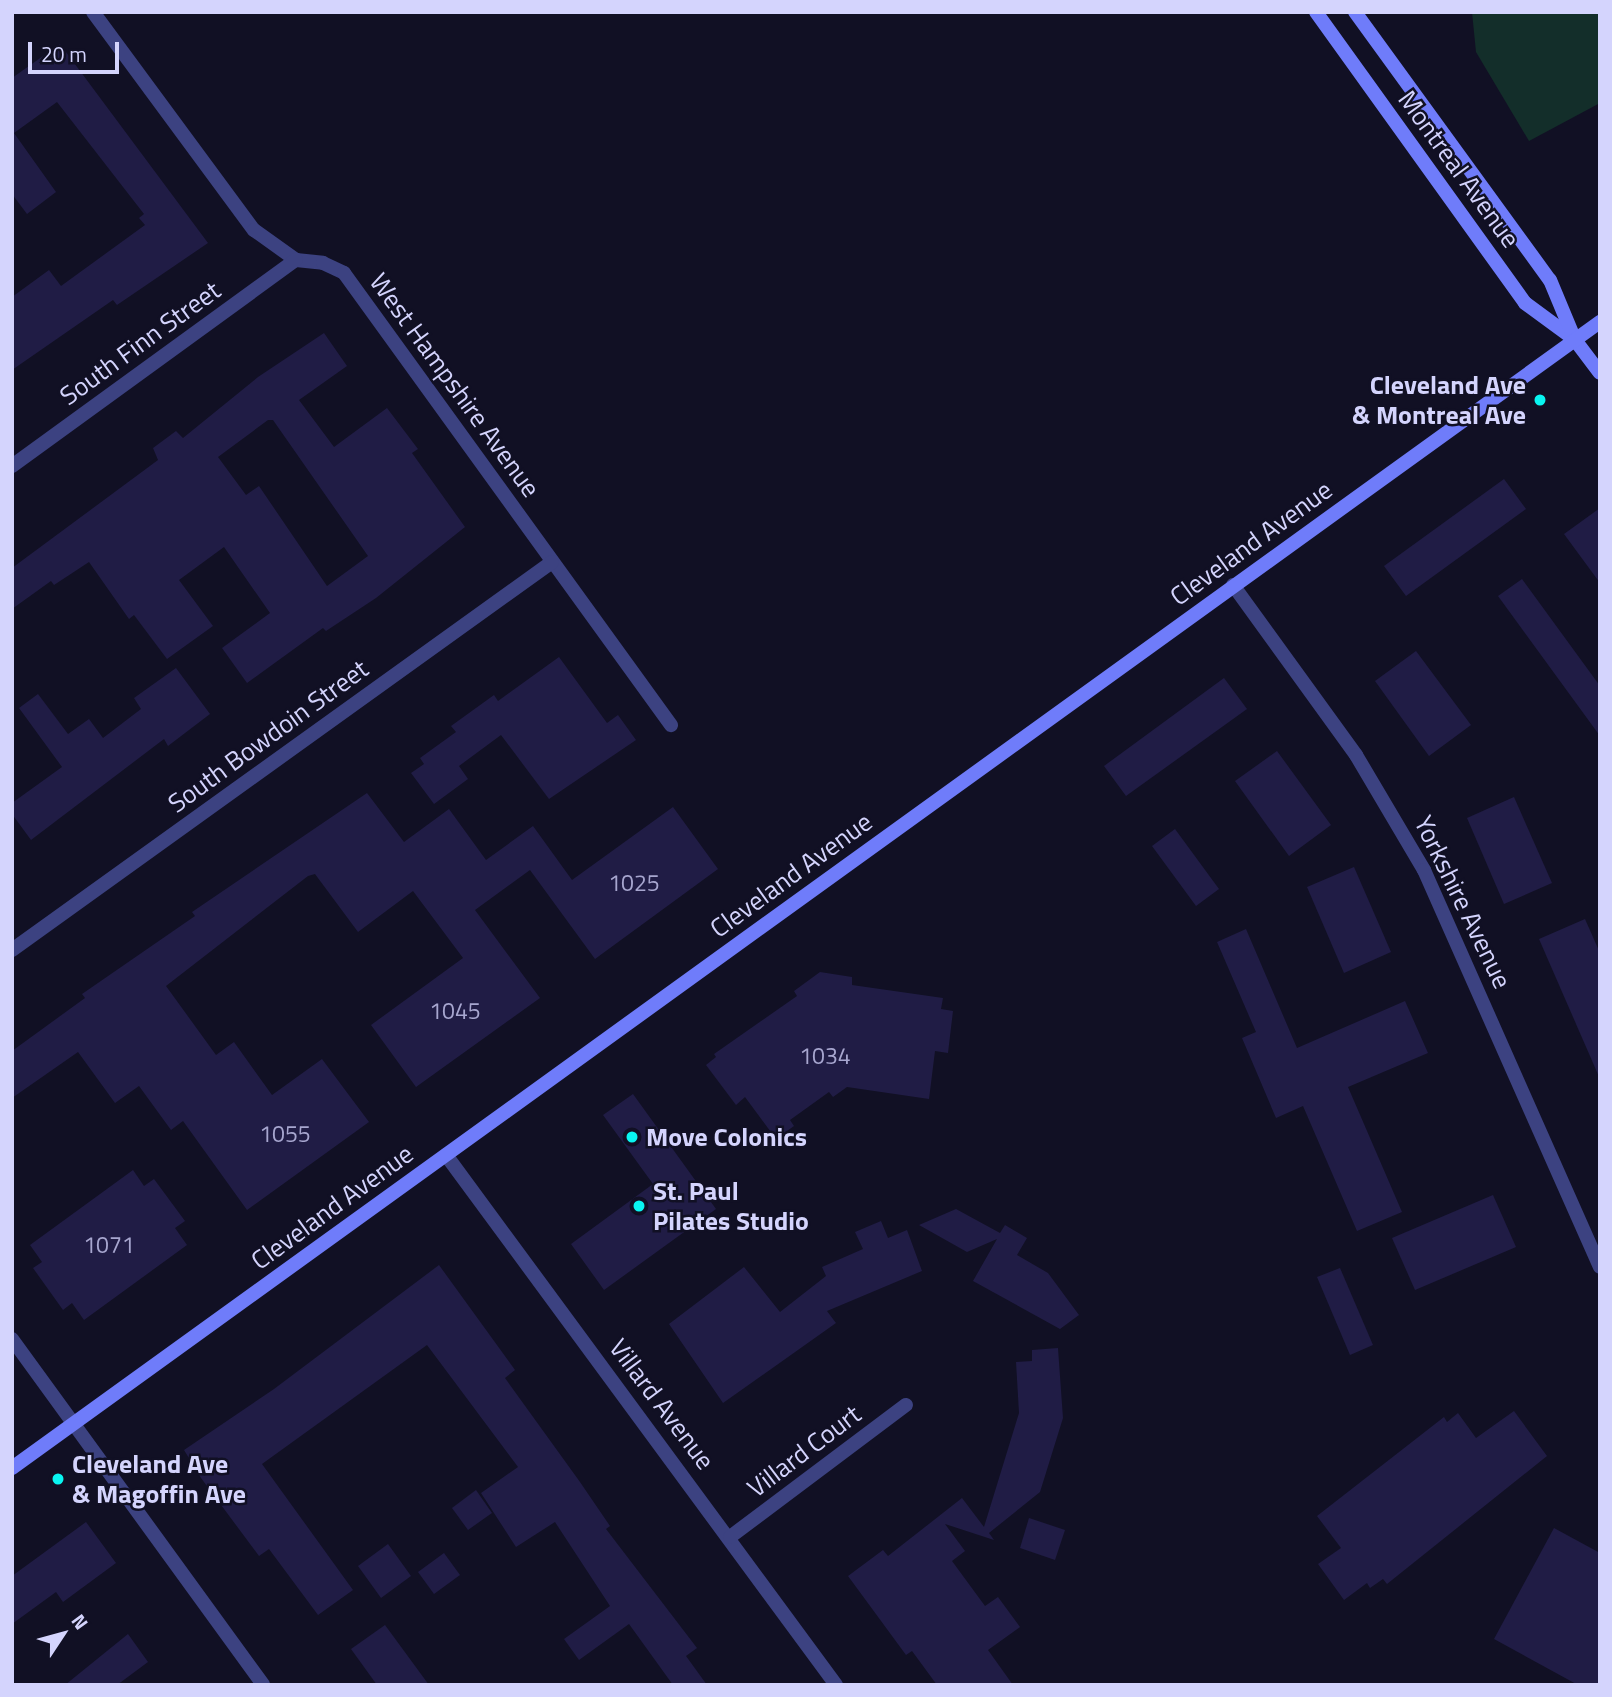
<!DOCTYPE html>
<style>
body{margin:0}
#map{position:relative;width:1612px;height:1697px;overflow:hidden;background:#111024;font-family:"Titillium Web",sans-serif}
div>[style]{position:absolute}
.green>*{inset:0;background:#132e2a}
.building>*{inset:0;background:#201c45}
.street>*{height:14px;margin:-7px;padding:0 7px;transform-origin:7px;border-radius:7px;background:#3c4281}
.secondary>*{height:14px;margin:-7px;padding:0 7px;transform-origin:7px;border-radius:7px;background:#6f7cfa}
.dots>*{width:19px;height:19px;translate:-50% -50%;box-sizing:border-box;border:4px solid #111024;border-radius:50%}
span{translate:-50% -50%;white-space:nowrap;text-align:center;line-height:1.15;-webkit-text-stroke:5px #111024;paint-order:stroke}
.number-label{font-size:23px;color:#a7a6cf}
.number-label span{-webkit-text-stroke-width:0}
.street-label{font-size:26px;color:#d4d4fd}
.poi-label{font-size:26px;color:#d4d4fd;font-weight:700}
.right{translate:-100% -50%;text-align:right}
.left{translate:0 -50%;text-align:left}
.frame{position:absolute;inset:0;border:14px solid #d4d4fd;pointer-events:none}
.north{position:absolute;left:28px;top:1599px;width:70px;height:70px;-webkit-text-stroke:5px #111024;paint-order:stroke;rotate:54deg;font-size:19px;font-weight:700;line-height:28px;text-align:center;color:#d4d4fd}
.north::after{content:'';display:block;margin:auto;width:24px;height:32px;background:#d4d4fd;clip-path:polygon(50% 0,100% 100%,50% 72%,0 100%)}
.scale{position:absolute;left:28px;top:42px;width:91px;height:32px;box-sizing:border-box;border:4px solid #d4d4fd;border-top:0;padding-left:9px;font-size:21px;line-height:24px;white-space:nowrap;color:#d4d4fd;-webkit-text-stroke:5px #111024;paint-order:stroke}
</style>
<div id="map">
<div class="green">
<i style="clip-path:polygon(1472px 12px,1600px 12px,1600px 103px,1529px 141px,1476px 52px)"></i>
</div>
<div class="building">
<i style="clip-path:polygon(60px 44px,208px 243px,117px 305px,113px 300px,12px 370px,12px 297px,49px 270px,61px 286px,145px 225px,139px 218px,144px 214px,57px 102px,14px 133px,56px 192px,27px 214px,12px 194px,12px 78px)"></i>
<i style="clip-path:polygon(evenodd,324px 333px,347px 366px,299px 400px,334px 447px,387px 408px,418px 449px,412px 453px,465px 527px,376px 598px,326px 631px,323px 628px,247px 683px,222px 648px,270px 613px,224px 547px,179px 580px,213px 626px,167px 659px,134px 615px,129px 619px,89px 562px,54px 585px,51px 581px,12px 609px,12px 568px,158px 460px,153px 448px,176px 431px,183px 438px,258px 377px,324px 333px,268px 420px,273px 420px,368px 556px,327px 586px,259px 486px,246px 495px,218px 457px,268px 420px)"></i>
<i style="clip-path:polygon(1504px 479px,1526px 509px,1406px 596px,1384px 566px)"></i>
<i style="clip-path:polygon(1600px 508px,1600px 583px,1564px 534px)"></i>
<i style="clip-path:polygon(1522px 579px,1600px 686px,1600px 736px,1498px 596px)"></i>
<i style="clip-path:polygon(1416px 651px,1471px 725px,1429px 756px,1375px 681px)"></i>
<i style="clip-path:polygon(559px 657px,607px 723px,618px 715px,636px 740px,549px 799px,501px 735px,459px 766px,468px 779px,434px 804px,411px 773px,424px 764px,420px 758px,456px 732px,451px 726px,494px 695px,498px 701px)"></i>
<i style="clip-path:polygon(176px 668px,210px 714px,168px 746px,164px 739px,31px 840px,12px 814px,12px 803px,62px 767px,19px 708px,38px 694px,68px 734px,89px 719px,103px 738px,141px 709px,134px 698px)"></i>
<i style="clip-path:polygon(1224px 678px,1247px 709px,1126px 796px,1104px 766px)"></i>
<i style="clip-path:polygon(1277px 751px,1331px 825px,1289px 856px,1235px 781px)"></i>
<i style="clip-path:polygon(367px 793px,404px 842px,449px 809px,486px 860px,533px 826px,572px 880px,673px 807px,718px 869px,595px 959px,530px 870px,475px 910px,540px 998px,416px 1087px,371px 1025px,463px 958px,413px 891px,358px 932px,315px 874px,308px 876px,166px 986px,216px 1055px,234px 1042px,272px 1095px,322px 1059px,369px 1122px,247px 1210px,183px 1121px,171px 1130px,139px 1086px,115px 1103px,78px 1052px,12px 1098px,12px 1051px,85px 998px,82px 994px,195px 916px,192px 912px)"></i>
<i style="clip-path:polygon(1514px 797px,1552px 883px,1504px 904px,1467px 818px)"></i>
<i style="clip-path:polygon(1175px 829px,1219px 889px,1196px 906px,1152px 846px)"></i>
<i style="clip-path:polygon(1354px 867px,1391px 952px,1344px 973px,1307px 887px)"></i>
<i style="clip-path:polygon(1585px 919px,1600px 953px,1600px 1079px,1539px 939px)"></i>
<i style="clip-path:polygon(1246px 929px,1297px 1048px,1405px 1001px,1428px 1053px,1348px 1087px,1402px 1212px,1357px 1231px,1303px 1106px,1276px 1118px,1242px 1038px,1256px 1032px,1217px 942px)"></i>
<i style="clip-path:polygon(820px 972px,852px 977px,852px 985px,943px 998px,941px 1009px,953px 1011px,948px 1053px,935px 1051px,929px 1099px,847px 1087px,833px 1097px,829px 1092px,790px 1120px,794px 1126px,776px 1139px,745px 1097px,736px 1105px,706px 1065px,716px 1057px,714px 1054px,797px 996px,794px 991px)"></i>
<i style="clip-path:polygon(633px 1094px,716px 1209px,604px 1290px,571px 1244px,653px 1184px,603px 1115px)"></i>
<i style="clip-path:polygon(133px 1170px,144px 1186px,154px 1179px,185px 1221px,175px 1228px,187px 1245px,84px 1320px,72px 1303px,63px 1310px,33px 1268px,42px 1262px,30px 1245px)"></i>
<i style="clip-path:polygon(1493px 1195px,1516px 1247px,1415px 1290px,1392px 1238px)"></i>
<i style="clip-path:polygon(956px 1209px,1000px 1233px,1005px 1225px,1027px 1238px,1017px 1255px,1048px 1273px,1079px 1315px,1060px 1329px,973px 1281px,997px 1239px,967px 1252px,919px 1225px)"></i>
<i style="clip-path:polygon(881px 1221px,888px 1238px,907px 1230px,922px 1271px,827px 1311px,836px 1323px,723px 1403px,669px 1324px,744px 1267px,780px 1312px,826px 1276px,822px 1267px,863px 1249px,855px 1232px)"></i>
<i style="clip-path:polygon(439px 1265px,515px 1370px,505px 1378px,580px 1482px,610px 1526px,606px 1529px,697px 1648px,686px 1656px,707px 1685px,673px 1685px,629px 1624px,579px 1660px,564px 1639px,610px 1606px,555px 1522px,516px 1547px,481px 1493px,518px 1467px,427px 1345px,262px 1464px,353px 1590px,318px 1615px,269px 1549px,259px 1556px,201px 1478px,184px 1450px,274px 1389px)"></i>
<i style="clip-path:polygon(1340px 1268px,1373px 1345px,1350px 1355px,1317px 1277px)"></i>
<i style="clip-path:polygon(1058px 1348px,1063px 1418px,1040px 1492px,989px 1533px,994px 1540px,945px 1524px,965px 1551px,952px 1561px,985px 1606px,998px 1597px,1020px 1627px,988px 1650px,1013px 1685px,937px 1685px,912px 1651px,906px 1655px,848px 1576px,883px 1550px,888px 1556px,962px 1498px,984px 1527px,1019px 1413px,1016px 1362px,1032px 1361px,1032px 1350px)"></i>
<i style="clip-path:polygon(1514px 1411px,1547px 1456px,1387px 1584px,1383px 1579px,1370px 1588px,1367px 1583px,1344px 1600px,1318px 1564px,1341px 1548px,1317px 1516px,1444px 1417px,1447px 1422px,1458px 1413px,1476px 1438px)"></i>
<i style="clip-path:polygon(476px 1490px,492px 1513px,468px 1530px,452px 1508px)"></i>
<i style="clip-path:polygon(1029px 1518px,1065px 1530px,1055px 1560px,1020px 1548px)"></i>
<i style="clip-path:polygon(86px 1522px,116px 1563px,63px 1602px,56px 1592px,12px 1624px,12px 1576px)"></i>
<i style="clip-path:polygon(1554px 1528px,1600px 1553px,1600px 1685px,1578px 1685px,1494px 1639px)"></i>
<i style="clip-path:polygon(388px 1544px,411px 1576px,381px 1598px,358px 1566px)"></i>
<i style="clip-path:polygon(444px 1553px,460px 1575px,434px 1594px,418px 1572px)"></i>
<i style="clip-path:polygon(385px 1625px,429px 1685px,377px 1685px,351px 1649px)"></i>
<i style="clip-path:polygon(128px 1634px,148px 1662px,117px 1685px,65px 1685px)"></i>
</div>
<div class="street">
<i style="left:93px;top:12px;width:271px;rotate:53.6deg"></i>
<i style="left:254px;top:230px;width:52px;rotate:35.5deg"></i>
<i style="left:296px;top:260px;width:27px;rotate:6deg"></i>
<i style="left:323px;top:263px;width:23px;rotate:25deg"></i>
<i style="left:344px;top:273px;width:558px;rotate:54.12deg"></i>
<i style="left:12px;top:466px;width:351px;rotate:-36deg"></i>
<i style="left:1233px;top:585px;width:210px;rotate:54.1deg"></i>
<i style="left:1356px;top:755px;width:134px;rotate:59.4deg"></i>
<i style="left:1424px;top:870px;width:434px;rotate:66.1deg"></i>
<i style="left:12px;top:950px;width:665px;rotate:-35.7deg"></i>
<i style="left:446px;top:1155px;width:658px;rotate:53.65deg"></i>
<i style="left:12px;top:1339px;width:427px;rotate:54deg"></i>
<i style="left:730px;top:1537px;width:220px;rotate:-36.9deg"></i>
</div>
<div class="secondary">
<i style="left:1316px;top:12px;width:358px;rotate:54.3deg"></i>
<i style="left:1525px;top:303px;width:61px;rotate:36.3deg"></i>
<i style="left:1355px;top:12px;width:331px;rotate:54deg"></i>
<i style="left:1550px;top:280px;width:65px;rotate:67.4deg"></i>
<i style="left:1575px;top:340px;width:41px;rotate:52.9deg"></i>
<i style="left:12px;top:1468px;width:1958px;rotate:-35.82deg"></i>
</div>
<div class="dots">
<i style="left:1540px;top:400px;background:#09f5f1"></i>
<i style="left:632px;top:1137px;background:#09f5f1"></i>
<i style="left:639px;top:1206px;background:#09f5f1"></i>
<i style="left:58px;top:1479px;background:#09f5f1"></i>
</div>
<div class="number-label">
<span style="left:634px;top:883px">1025</span>
<span style="left:455px;top:1011px">1045</span>
<span style="left:825px;top:1056px">1034</span>
<span style="left:285px;top:1134px">1055</span>
<span style="left:109px;top:1245px">1071</span>
</div>
<div class="street-label">
<span style="left:1459px;top:169px;rotate:54deg">Montreal Avenue</span>
<span style="left:140px;top:343px;rotate:-36deg">South Finn Street</span>
<span style="left:455px;top:385px;rotate:54deg">West Hampshire Avenue</span>
<span style="left:1251px;top:543px;rotate:-36deg">Cleveland Avenue</span>
<span style="left:268px;top:736px;rotate:-36deg">South Bowdoin Street</span>
<span style="left:791px;top:875px;rotate:-36deg">Cleveland Avenue</span>
<span style="left:1463px;top:902px;rotate:64deg">Yorkshire Avenue</span>
<span style="left:332px;top:1207px;rotate:-36deg">Cleveland Avenue</span>
<span style="left:662px;top:1404px;rotate:53deg">Villard Avenue</span>
<span style="left:804px;top:1451px;rotate:-37deg">Villard Court</span>
</div>
<div class="poi-label">
<span class="right" style="left:1526px;top:400px">Cleveland Ave<br>&amp; Montreal Ave</span>
<span class="left" style="left:646px;top:1137px">Move Colonics</span>
<span class="left" style="left:653px;top:1206px">St. Paul<br>Pilates Studio</span>
<span class="left" style="left:72px;top:1479px">Cleveland Ave<br>&amp; Magoffin Ave</span>
</div>
<div class="frame"></div>
<div class="north">N</div>
<div class="scale">20 m</div>
</div>
